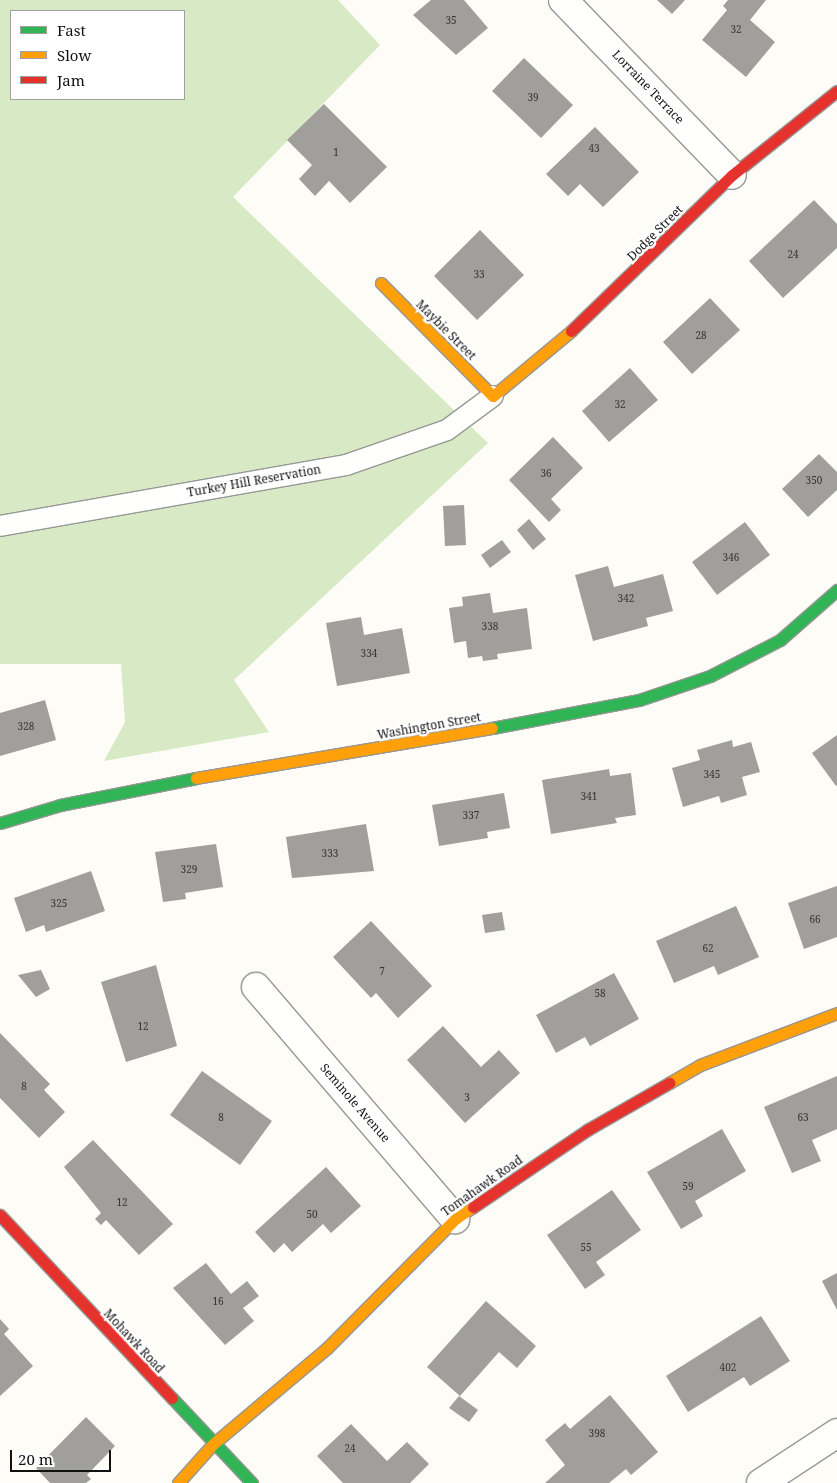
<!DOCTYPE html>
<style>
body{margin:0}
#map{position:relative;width:837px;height:1483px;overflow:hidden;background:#fdfcf7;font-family:"Noto Serif",serif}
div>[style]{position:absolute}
.forest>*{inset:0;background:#d8eac5}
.building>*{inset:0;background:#a19f9c}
.roads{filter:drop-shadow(1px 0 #979795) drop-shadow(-1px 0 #979795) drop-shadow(0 1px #979795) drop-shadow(0 -1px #979795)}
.lane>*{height:20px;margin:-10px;padding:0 10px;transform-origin:10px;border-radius:10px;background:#fffffe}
.street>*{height:28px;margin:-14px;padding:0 14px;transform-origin:14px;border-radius:14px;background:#fffffe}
.fast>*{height:11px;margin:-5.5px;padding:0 5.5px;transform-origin:5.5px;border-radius:5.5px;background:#30b455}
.slow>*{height:11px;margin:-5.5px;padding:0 5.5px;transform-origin:5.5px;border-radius:5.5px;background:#ff9f0a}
.jam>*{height:11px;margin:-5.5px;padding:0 5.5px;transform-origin:5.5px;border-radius:5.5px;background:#e5322d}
span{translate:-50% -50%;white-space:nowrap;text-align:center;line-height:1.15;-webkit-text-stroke:5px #fff;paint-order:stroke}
.number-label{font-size:10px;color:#353434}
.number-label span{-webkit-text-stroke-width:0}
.street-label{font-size:12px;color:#111}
.legend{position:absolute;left:10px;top:10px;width:175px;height:90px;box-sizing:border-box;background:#fff;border:1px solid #a0a0a0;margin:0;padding:6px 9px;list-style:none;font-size:15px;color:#111}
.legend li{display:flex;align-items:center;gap:10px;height:25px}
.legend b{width:25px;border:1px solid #a0a0a0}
.scale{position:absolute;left:10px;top:1450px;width:101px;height:22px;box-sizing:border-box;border:2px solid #111;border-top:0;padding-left:6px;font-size:15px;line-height:18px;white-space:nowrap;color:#111;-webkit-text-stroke:4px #fff;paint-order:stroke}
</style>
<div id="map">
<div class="forest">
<i style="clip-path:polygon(evenodd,0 0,338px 0,380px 45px,233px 197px,488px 443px,234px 680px,269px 732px,104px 761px,125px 722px,121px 664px,0 664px,0 0,11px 11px,184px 11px,184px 99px,11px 99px,11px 11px)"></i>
</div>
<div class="building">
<i style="clip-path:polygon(431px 0,464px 0,488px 28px,456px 55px,413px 15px)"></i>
<i style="clip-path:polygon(657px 0,685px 0,672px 14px)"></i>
<i style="clip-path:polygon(728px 0,766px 0,750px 20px,775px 42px,746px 77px,702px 40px,727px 10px,723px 6px)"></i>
<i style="clip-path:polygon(524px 58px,573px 105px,541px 138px,492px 91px)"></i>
<i style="clip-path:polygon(324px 104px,387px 167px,350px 203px,329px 181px,315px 196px,299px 179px,312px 165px,287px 140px)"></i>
<i style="clip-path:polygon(595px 127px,639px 172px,603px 207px,580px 184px,568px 196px,546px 174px)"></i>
<i style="clip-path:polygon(814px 200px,837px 224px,837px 248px,783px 298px,749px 261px)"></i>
<i style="clip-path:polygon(480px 230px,524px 275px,477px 320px,434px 276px)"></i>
<i style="clip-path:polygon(710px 298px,740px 330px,692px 374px,663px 342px)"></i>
<i style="clip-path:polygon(630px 368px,658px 400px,609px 442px,582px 411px)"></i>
<i style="clip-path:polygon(553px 437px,583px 468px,551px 499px,561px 510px,549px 522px,509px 480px)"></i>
<i style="clip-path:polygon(819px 454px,837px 472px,837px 490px,808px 517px,782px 489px)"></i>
<i style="clip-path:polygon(464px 505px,466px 545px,445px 546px,443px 506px)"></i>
<i style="clip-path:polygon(529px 519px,546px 539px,533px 550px,517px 530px)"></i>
<i style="clip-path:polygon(745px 522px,770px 555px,717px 595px,692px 562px)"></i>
<i style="clip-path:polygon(502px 540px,511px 552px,490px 568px,481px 555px)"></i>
<i style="clip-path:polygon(608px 566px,614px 587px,663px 574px,673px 611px,646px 618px,648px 626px,593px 641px,575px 575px)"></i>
<i style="clip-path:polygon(490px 593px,493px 613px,527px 608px,532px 649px,497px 654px,498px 659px,483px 661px,482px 656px,468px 658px,466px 641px,454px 643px,449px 608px,463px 606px,462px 597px)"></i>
<i style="clip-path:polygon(361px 617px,364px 635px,402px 628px,410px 673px,337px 686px,326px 623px)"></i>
<i style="clip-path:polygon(45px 700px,56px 740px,0 756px,0 713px)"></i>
<i style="clip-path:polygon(837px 735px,837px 785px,836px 786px,812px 753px)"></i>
<i style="clip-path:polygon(732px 740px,733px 747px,751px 742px,760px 772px,742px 777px,747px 795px,721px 803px,719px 796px,683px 807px,672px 768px,700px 760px,697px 750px)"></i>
<i style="clip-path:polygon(609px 769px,610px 776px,631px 773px,636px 815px,615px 818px,617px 823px,551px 834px,542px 780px)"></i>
<i style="clip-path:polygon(504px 793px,510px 828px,487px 832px,488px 838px,439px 846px,432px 805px)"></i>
<i style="clip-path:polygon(366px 824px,374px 871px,292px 878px,286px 837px)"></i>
<i style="clip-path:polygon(216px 844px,223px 887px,185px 893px,186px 899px,163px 902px,155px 852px)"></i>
<i style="clip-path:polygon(91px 871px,105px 911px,46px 932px,44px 925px,26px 932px,14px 898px)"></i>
<i style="clip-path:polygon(837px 886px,837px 937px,804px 949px,788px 903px)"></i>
<i style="clip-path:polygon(736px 906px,759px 957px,718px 975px,714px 966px,674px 983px,656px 941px)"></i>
<i style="clip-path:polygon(502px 912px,505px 930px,485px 933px,482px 915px)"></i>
<i style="clip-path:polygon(371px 921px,432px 986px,398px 1018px,376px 993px,371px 998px,333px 957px)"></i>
<i style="clip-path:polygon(156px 965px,177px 1046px,126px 1062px,101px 982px)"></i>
<i style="clip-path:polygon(41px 970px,50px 989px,36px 997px,18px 975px)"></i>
<i style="clip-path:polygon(614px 973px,639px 1019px,590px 1046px,585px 1037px,556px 1053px,536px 1015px)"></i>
<i style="clip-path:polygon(443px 1026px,481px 1067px,499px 1050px,520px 1073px,465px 1123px,407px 1060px)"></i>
<i style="clip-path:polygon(0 1033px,50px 1084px,44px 1090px,65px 1112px,39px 1138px,0 1098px)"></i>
<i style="clip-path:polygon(202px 1071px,272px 1121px,240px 1165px,170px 1115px)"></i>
<i style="clip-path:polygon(837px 1076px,837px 1129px,812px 1140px,821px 1161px,792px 1173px,764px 1107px)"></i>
<i style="clip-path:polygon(722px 1129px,746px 1171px,695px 1201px,703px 1216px,681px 1229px,647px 1172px)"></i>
<i style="clip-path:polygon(93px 1140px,173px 1224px,139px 1255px,106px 1220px,101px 1225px,95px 1219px,101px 1213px,64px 1167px)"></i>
<i style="clip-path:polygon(326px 1167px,361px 1206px,331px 1233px,323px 1224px,292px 1252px,284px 1243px,274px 1253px,255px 1232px)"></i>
<i style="clip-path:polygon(612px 1190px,641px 1230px,596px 1262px,605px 1275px,585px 1289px,547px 1235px)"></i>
<i style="clip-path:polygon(206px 1263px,231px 1294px,247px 1281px,259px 1296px,243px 1308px,254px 1321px,225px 1345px,173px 1288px)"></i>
<i style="clip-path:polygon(837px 1273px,837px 1310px,822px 1281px)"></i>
<i style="clip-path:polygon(486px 1301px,536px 1346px,517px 1368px,499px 1352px,460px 1396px,427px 1367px)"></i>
<i style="clip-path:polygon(761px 1316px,790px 1361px,750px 1386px,744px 1377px,688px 1412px,666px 1376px)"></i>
<i style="clip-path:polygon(0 1319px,9px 1329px,4px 1334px,33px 1366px,0 1396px)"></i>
<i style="clip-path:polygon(610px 1395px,658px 1452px,631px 1475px,626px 1469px,609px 1483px,545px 1483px,565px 1465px,545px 1440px,565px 1423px,570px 1429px)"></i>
<i style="clip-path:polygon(459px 1396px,478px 1410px,469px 1422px,449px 1408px)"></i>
<i style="clip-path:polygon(86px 1417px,115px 1446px,87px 1475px,91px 1479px,86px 1483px,50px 1483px,36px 1468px)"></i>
<i style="clip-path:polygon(351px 1424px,387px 1461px,407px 1442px,429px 1464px,410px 1483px,343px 1483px,317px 1456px)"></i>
</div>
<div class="roads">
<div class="lane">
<i style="left:0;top:526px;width:351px;rotate:-10deg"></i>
<i style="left:346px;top:465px;width:107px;rotate:-19.1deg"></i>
<i style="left:447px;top:430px;width:57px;rotate:-36.5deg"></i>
</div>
<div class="street">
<i style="left:563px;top:0;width:243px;rotate:46deg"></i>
<i style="left:256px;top:987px;width:306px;rotate:49.4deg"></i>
<i style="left:761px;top:1483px;width:91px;rotate:-33.3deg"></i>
</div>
<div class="fast">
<i style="left:492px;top:728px;width:150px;rotate:-10.8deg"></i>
<i style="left:639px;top:700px;width:75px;rotate:-18.7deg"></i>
<i style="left:710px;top:676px;width:79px;rotate:-27.2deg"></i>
<i style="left:780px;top:640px;width:76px;rotate:-41.3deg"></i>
<i style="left:0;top:823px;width:63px;rotate:-16.7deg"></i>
<i style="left:60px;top:805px;width:139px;rotate:-11.2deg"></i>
<i style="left:172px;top:1398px;width:117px;rotate:46.7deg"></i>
</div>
<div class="slow">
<i style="left:381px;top:283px;width:159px;rotate:45.3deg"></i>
<i style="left:493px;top:396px;width:102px;rotate:-39.8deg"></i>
<i style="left:196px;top:778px;width:300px;rotate:-9.6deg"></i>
<i style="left:669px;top:1083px;width:36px;rotate:-30deg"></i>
<i style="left:700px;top:1065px;width:147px;rotate:-20.8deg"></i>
<i style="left:178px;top:1483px;width:52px;rotate:-48.1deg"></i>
<i style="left:213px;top:1444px;width:149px;rotate:-40.1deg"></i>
<i style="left:327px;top:1348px;width:182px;rotate:-45.2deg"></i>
<i style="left:455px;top:1219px;width:22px;rotate:-34deg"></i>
</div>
<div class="jam">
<i style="left:571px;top:331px;width:224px;rotate:-44.1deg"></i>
<i style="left:732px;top:175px;width:134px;rotate:-38.7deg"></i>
<i style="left:473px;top:1207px;width:138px;rotate:-34deg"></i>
<i style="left:587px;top:1130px;width:95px;rotate:-29.8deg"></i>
<i style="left:0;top:1215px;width:251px;rotate:46.8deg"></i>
</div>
</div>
<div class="number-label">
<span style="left:451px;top:21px">35</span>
<span style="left:736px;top:30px">32</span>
<span style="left:533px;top:98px">39</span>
<span style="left:594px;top:149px">43</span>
<span style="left:336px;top:153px">1</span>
<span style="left:793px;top:255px">24</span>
<span style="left:479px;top:275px">33</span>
<span style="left:701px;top:336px">28</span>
<span style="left:620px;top:405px">32</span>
<span style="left:546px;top:474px">36</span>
<span style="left:814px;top:481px">350</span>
<span style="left:731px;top:558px">346</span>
<span style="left:626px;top:599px">342</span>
<span style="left:490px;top:627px">338</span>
<span style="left:369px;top:654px">334</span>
<span style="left:26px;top:727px">328</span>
<span style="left:712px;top:775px">345</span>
<span style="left:589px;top:797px">341</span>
<span style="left:471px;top:816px">337</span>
<span style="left:330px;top:854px">333</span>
<span style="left:189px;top:870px">329</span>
<span style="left:59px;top:904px">325</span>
<span style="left:815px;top:920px">66</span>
<span style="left:708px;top:949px">62</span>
<span style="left:382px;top:972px">7</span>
<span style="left:600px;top:994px">58</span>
<span style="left:143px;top:1027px">12</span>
<span style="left:24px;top:1087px">8</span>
<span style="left:467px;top:1098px">3</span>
<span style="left:221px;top:1118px">8</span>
<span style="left:803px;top:1118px">63</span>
<span style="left:688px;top:1187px">59</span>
<span style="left:122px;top:1203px">12</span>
<span style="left:312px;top:1215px">50</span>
<span style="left:586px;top:1248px">55</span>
<span style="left:218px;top:1302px">16</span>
<span style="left:728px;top:1368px">402</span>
<span style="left:597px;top:1434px">398</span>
<span style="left:350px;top:1449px">24</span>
</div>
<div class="street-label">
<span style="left:648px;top:87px;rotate:46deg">Lorraine Terrace</span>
<span style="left:655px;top:233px;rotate:-45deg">Dodge Street</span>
<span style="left:446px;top:330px;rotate:45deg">Maybie Street</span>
<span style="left:254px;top:481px;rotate:-10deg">Turkey Hill Reservation</span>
<span style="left:429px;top:726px;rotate:-10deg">Washington Street</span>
<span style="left:355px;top:1103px;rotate:49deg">Seminole Avenue</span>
<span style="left:482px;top:1186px;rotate:-35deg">Tomahawk Road</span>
<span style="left:134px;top:1341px;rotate:47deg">Mohawk Road</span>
</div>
<ul class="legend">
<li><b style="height:6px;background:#30b455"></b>Fast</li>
<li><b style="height:6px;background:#ff9f0a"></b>Slow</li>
<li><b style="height:6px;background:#e5322d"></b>Jam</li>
</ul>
<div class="scale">20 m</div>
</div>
